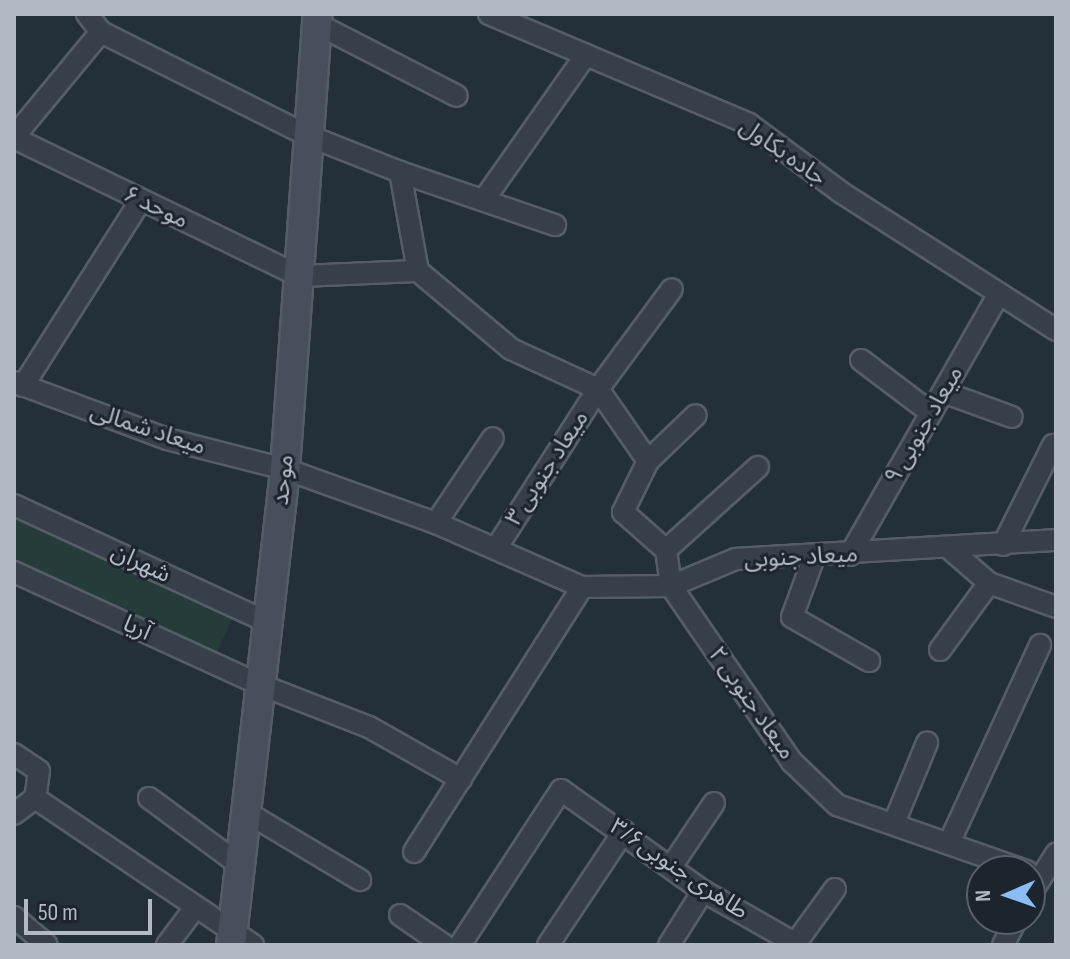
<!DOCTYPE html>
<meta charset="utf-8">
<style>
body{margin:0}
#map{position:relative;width:1070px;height:959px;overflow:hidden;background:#232f39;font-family:"Sofia Sans Condensed","Noto Sans Arabic",sans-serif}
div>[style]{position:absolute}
.green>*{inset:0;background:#263c3b}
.roads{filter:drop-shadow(2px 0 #555e67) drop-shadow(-2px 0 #555e67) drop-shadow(0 2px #555e67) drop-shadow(0 -2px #555e67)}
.street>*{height:20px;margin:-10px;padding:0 10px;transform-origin:10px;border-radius:10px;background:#37404a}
.secondary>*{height:28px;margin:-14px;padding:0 14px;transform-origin:14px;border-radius:14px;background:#45505c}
span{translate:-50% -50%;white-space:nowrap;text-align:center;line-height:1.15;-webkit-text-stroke:6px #1c252e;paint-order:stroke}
.street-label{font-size:24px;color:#b2bbc5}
.frame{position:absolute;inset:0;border:16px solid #b2bbc5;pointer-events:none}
.north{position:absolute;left:966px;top:855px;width:80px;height:80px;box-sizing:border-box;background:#1c252e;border:2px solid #58616a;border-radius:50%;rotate:268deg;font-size:22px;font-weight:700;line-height:32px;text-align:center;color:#b2bbc5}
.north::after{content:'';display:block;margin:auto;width:28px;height:36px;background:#8bbcf2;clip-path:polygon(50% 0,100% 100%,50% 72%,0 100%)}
.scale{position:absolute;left:24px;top:899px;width:128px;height:36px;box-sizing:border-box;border:4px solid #b2bbc5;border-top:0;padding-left:10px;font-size:24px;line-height:28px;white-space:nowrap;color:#b2bbc5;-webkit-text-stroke:6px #1c252e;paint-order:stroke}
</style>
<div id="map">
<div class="green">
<i style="clip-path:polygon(14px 517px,233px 617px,216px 654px,14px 561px)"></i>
</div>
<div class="roads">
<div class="street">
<i style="left:87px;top:14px;width:23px;rotate:52deg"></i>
<i style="left:489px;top:14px;width:282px;rotate:22.9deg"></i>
<i style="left:749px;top:124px;width:116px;rotate:36.6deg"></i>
<i style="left:842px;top:193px;width:254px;rotate:32.6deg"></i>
<i style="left:317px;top:24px;width:157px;rotate:27.2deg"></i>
<i style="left:14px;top:137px;width:136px;rotate:-50.4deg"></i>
<i style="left:101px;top:32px;width:233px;rotate:26.6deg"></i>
<i style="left:309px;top:136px;width:98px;rotate:21.6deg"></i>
<i style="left:400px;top:172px;width:101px;rotate:79.7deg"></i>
<i style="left:418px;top:271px;width:121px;rotate:40deg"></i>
<i style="left:511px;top:349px;width:96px;rotate:24.7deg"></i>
<i style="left:598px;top:389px;width:88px;rotate:55.2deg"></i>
<i style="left:648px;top:461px;width:57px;rotate:116.1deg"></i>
<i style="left:623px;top:512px;width:57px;rotate:41.5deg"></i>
<i style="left:666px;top:550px;width:36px;rotate:82deg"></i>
<i style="left:671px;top:586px;width:214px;rotate:55.5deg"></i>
<i style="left:792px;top:762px;width:62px;rotate:43.7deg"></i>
<i style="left:837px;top:805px;width:201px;rotate:19.2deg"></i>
<i style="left:14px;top:138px;width:317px;rotate:25.8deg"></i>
<i style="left:299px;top:276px;width:119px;rotate:-2.4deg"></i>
<i style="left:400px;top:172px;width:164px;rotate:18.9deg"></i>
<i style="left:485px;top:198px;width:175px;rotate:-54.8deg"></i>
<i style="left:861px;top:360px;width:88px;rotate:37.1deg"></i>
<i style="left:14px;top:382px;width:163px;rotate:20.4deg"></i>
<i style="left:167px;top:439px;width:122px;rotate:14.3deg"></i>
<i style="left:285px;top:469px;width:160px;rotate:19.7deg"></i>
<i style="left:436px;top:523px;width:159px;rotate:23.7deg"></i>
<i style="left:582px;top:587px;width:89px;rotate:-0.6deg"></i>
<i style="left:671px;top:586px;width:70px;rotate:-22.6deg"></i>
<i style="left:736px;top:559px;width:321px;rotate:-3.4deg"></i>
<i style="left:23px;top:386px;width:220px;rotate:-57.6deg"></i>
<i style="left:943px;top:392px;width:73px;rotate:19.9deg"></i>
<i style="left:648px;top:461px;width:66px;rotate:-43.8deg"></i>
<i style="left:14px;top:505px;width:279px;rotate:24.8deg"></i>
<i style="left:436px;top:523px;width:102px;rotate:-56.2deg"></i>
<i style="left:1003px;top:545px;width:112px;rotate:-63.4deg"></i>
<i style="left:497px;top:547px;width:188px;rotate:-57.4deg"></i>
<i style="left:598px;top:389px;width:124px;rotate:-53.5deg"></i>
<i style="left:666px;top:550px;width:124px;rotate:-42.1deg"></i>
<i style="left:951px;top:550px;width:50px;rotate:41deg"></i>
<i style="left:989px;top:583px;width:71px;rotate:19.7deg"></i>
<i style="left:850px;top:555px;width:301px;rotate:-60.3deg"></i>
<i style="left:814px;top:557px;width:64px;rotate:110.1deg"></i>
<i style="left:792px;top:617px;width:89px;rotate:29.7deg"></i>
<i style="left:14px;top:572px;width:272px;rotate:24.6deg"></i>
<i style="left:261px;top:685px;width:116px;rotate:21.3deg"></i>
<i style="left:369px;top:727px;width:106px;rotate:29.5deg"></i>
<i style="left:940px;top:650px;width:83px;rotate:-53.8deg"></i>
<i style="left:14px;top:754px;width:30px;rotate:34deg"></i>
<i style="left:39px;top:771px;width:27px;rotate:98deg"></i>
<i style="left:35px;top:798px;width:26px;rotate:143deg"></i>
<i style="left:35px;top:798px;width:263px;rotate:34deg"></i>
<i style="left:149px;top:798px;width:113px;rotate:36.4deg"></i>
<i style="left:246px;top:812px;width:133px;rotate:30.8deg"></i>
<i style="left:894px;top:823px;width:87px;rotate:-67.6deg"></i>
<i style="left:950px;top:841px;width:216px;rotate:-65.3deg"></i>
<i style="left:414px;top:852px;width:314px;rotate:-57.6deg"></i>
<i style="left:671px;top:867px;width:77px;rotate:-56.1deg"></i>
<i style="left:1030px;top:895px;width:49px;rotate:-57.6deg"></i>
<i style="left:400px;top:915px;width:53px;rotate:34.3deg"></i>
<i style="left:14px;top:917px;width:43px;rotate:40.3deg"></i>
<i style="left:795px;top:944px;width:68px;rotate:-54deg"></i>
<i style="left:167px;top:945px;width:45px;rotate:-53.1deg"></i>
<i style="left:460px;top:945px;width:185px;rotate:-56.9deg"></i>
<i style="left:561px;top:790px;width:174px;rotate:35.4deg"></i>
<i style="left:703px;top:891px;width:109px;rotate:29.6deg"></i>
<i style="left:548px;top:945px;width:137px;rotate:-56.3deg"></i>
<i style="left:669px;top:945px;width:64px;rotate:-57.8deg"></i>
<i style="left:1003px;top:945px;width:30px;rotate:-62deg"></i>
</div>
<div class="secondary">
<i style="left:231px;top:945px;width:479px;rotate:-83.5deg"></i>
<i style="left:285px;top:469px;width:456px;rotate:-85.9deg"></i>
</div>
</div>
<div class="street-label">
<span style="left:783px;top:152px;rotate:35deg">جاده بکاول</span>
<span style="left:156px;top:207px;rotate:26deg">موحد ۶</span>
<span style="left:924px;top:425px;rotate:-60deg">میعاد جنوبی ۹</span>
<span style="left:148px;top:429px;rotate:18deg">میعاد شمالی</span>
<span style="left:547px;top:468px;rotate:-57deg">میعاد جنوبی ۳</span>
<span style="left:283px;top:480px;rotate:-84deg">موحد</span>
<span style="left:801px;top:557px;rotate:-3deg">میعاد جنوبی</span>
<span style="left:141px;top:563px;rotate:25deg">شهران</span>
<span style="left:137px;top:628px;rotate:25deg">آریا</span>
<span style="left:752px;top:703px;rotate:55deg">میعاد جنوبی ۲</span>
<span style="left:679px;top:869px;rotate:34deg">طاهری جنوبی۳/۶</span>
</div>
<div class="frame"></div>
<div class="north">N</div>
<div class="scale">50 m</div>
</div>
